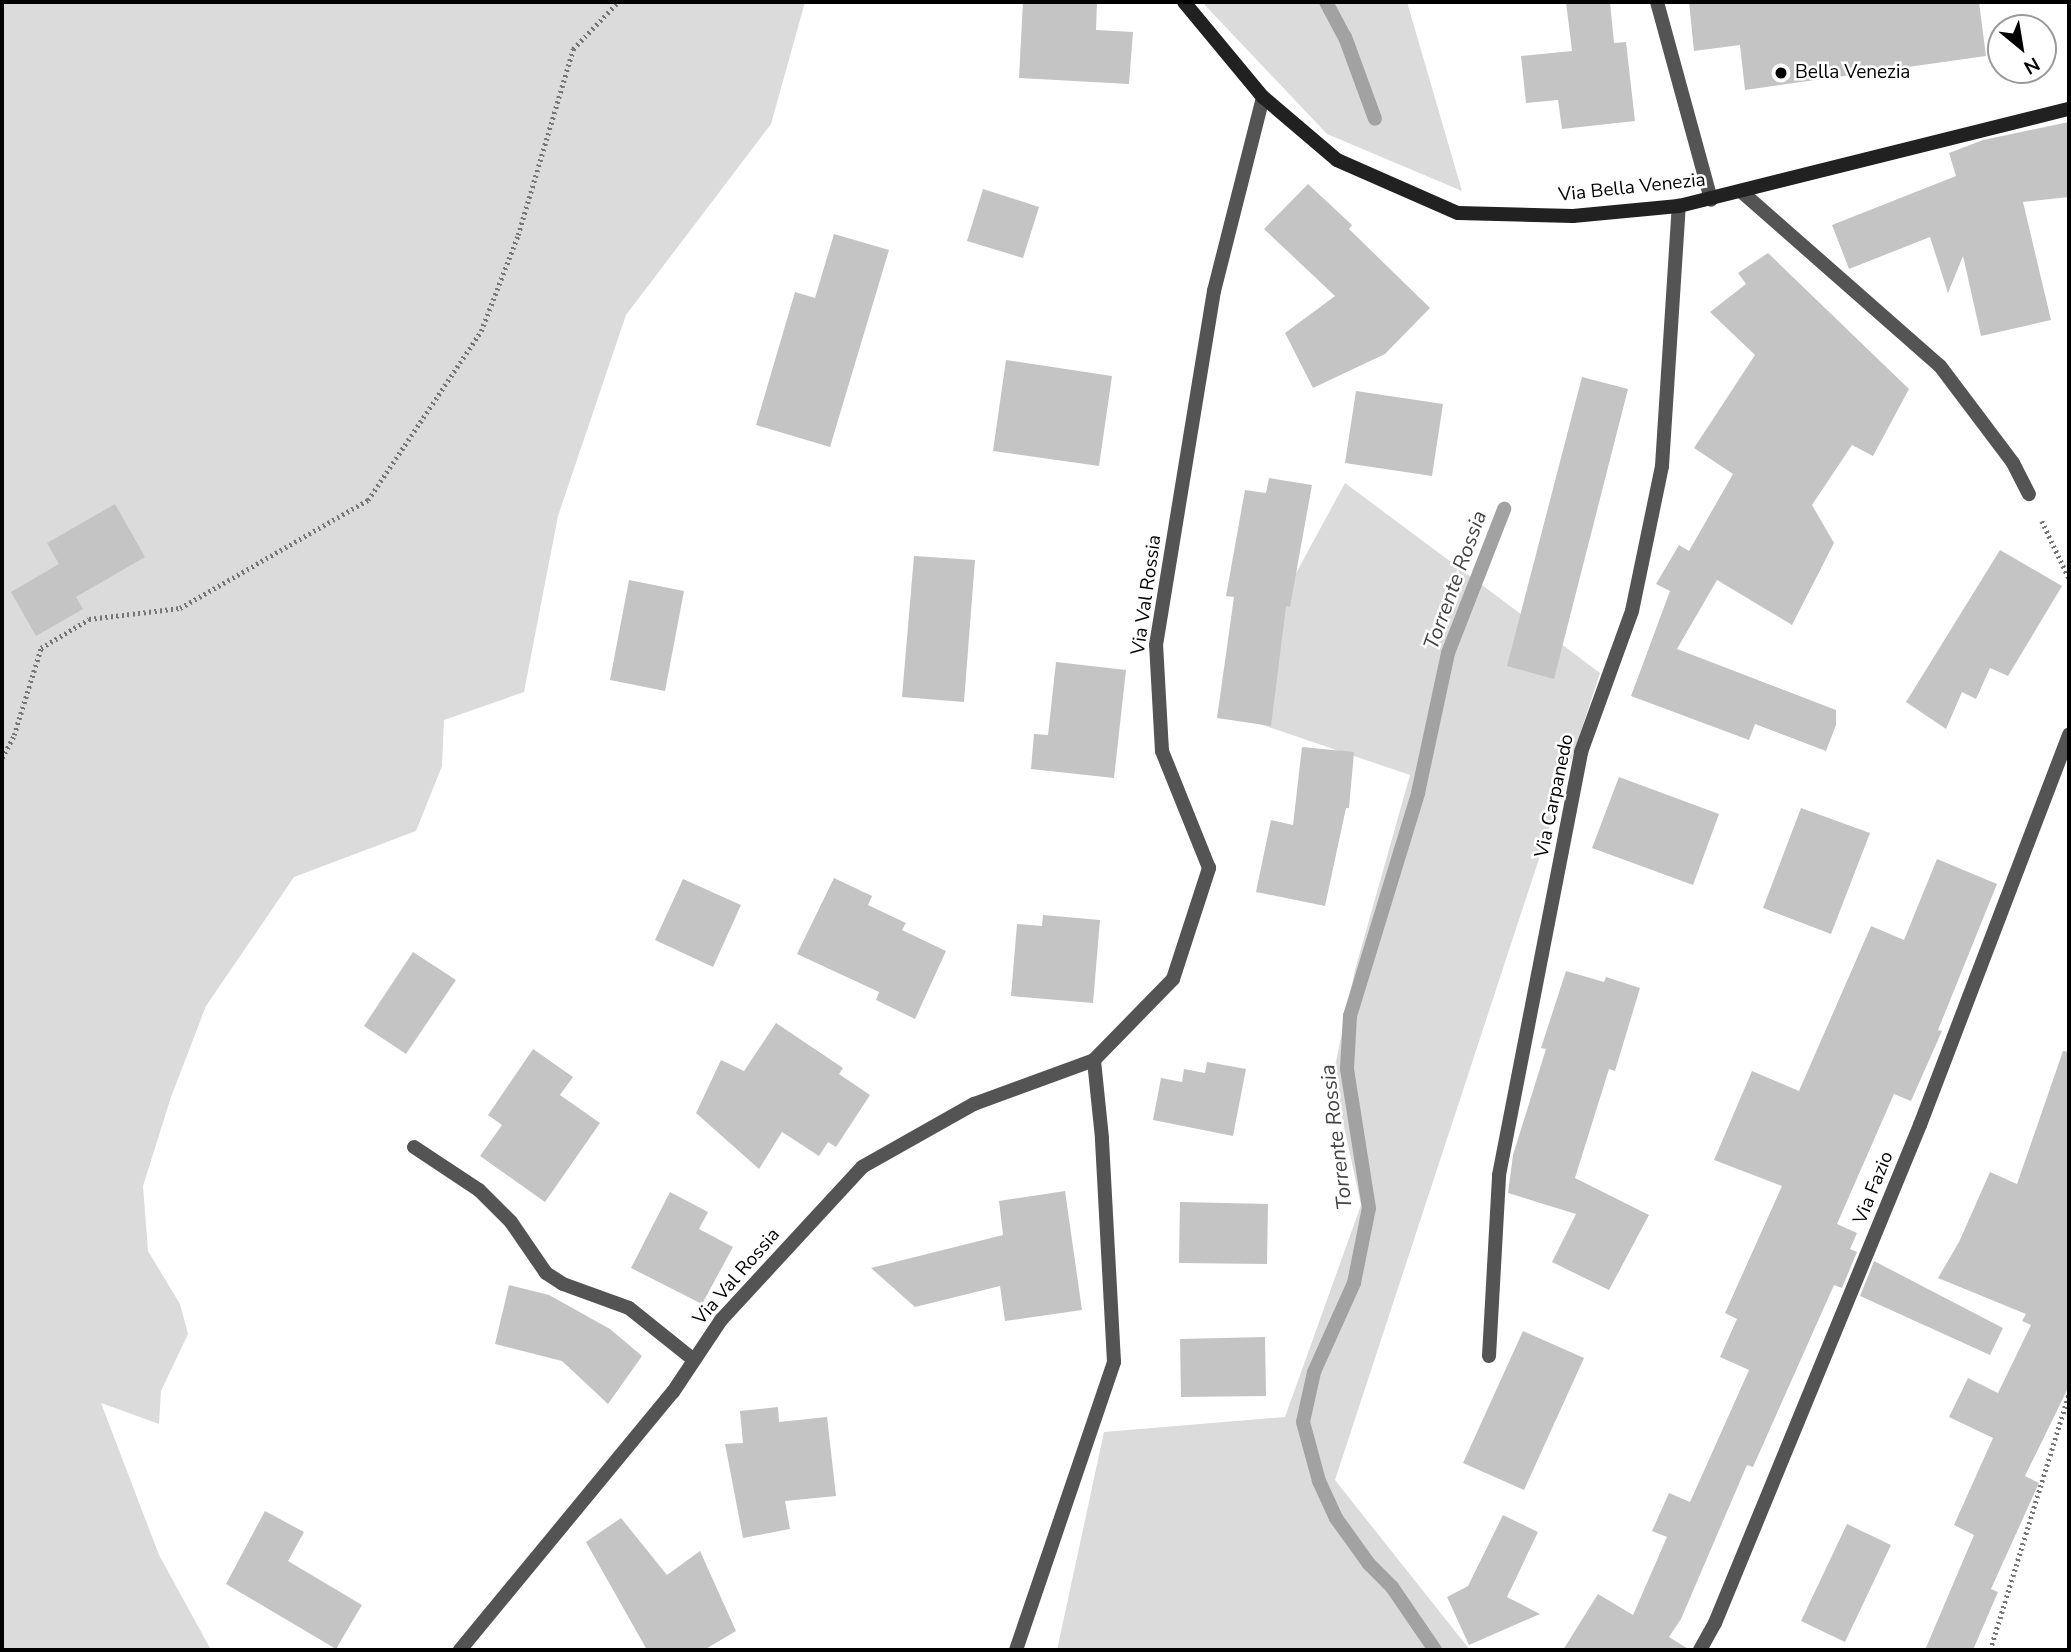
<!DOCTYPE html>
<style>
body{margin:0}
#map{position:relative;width:2071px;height:1652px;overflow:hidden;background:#fff;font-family:"Nunito Sans",sans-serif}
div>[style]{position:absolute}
.green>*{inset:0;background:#dbdbdb}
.stream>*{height:14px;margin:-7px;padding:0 7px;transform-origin:7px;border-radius:7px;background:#a2a2a2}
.building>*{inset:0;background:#c4c4c4}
.path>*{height:4.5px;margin-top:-2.25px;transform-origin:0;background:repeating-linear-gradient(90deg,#767676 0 2px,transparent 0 5.5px)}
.service>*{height:14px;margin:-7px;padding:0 7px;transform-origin:7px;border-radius:7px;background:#545454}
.minor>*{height:14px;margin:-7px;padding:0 7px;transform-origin:7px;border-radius:7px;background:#545454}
.secondary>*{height:14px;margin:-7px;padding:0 7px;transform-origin:7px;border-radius:7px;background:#212121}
.dots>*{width:19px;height:19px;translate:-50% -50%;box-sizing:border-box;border:4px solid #fff;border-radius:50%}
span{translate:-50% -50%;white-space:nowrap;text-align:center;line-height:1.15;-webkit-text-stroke:5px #fff;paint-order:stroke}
.poi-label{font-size:19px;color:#000}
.left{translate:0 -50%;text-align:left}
.street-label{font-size:19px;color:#000}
.water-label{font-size:21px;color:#434343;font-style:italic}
.frame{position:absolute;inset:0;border:4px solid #000;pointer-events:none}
.north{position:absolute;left:1987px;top:14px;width:70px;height:70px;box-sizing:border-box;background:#fff;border:2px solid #999;border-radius:50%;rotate:150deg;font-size:19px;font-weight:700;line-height:28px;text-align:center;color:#000}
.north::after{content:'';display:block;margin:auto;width:24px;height:32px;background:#000;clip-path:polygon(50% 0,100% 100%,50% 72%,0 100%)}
</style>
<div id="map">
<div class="green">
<i style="clip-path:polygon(2px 2px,805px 2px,771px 124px,626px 315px,558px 516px,524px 692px,444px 720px,442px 766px,416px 831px,294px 877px,206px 1006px,171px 1097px,143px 1186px,148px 1251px,180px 1304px,188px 1334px,161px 1391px,159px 1424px,101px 1403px,159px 1555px,211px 1650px,2px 1650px)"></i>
<i style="clip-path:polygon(1202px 2px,1407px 2px,1462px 191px,1327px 134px)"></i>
<i style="clip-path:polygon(1345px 483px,1600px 673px,1335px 1480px,1470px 1650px,1057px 1650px,1104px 1432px,1285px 1417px,1361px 1205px,1333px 1076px,1355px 970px,1410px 775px,1221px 711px)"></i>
</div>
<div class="stream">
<i style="left:1326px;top:2px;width:40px;rotate:62deg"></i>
<i style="left:1345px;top:37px;width:87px;rotate:69.9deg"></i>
<i style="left:1435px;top:1650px;width:76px;rotate:-124.3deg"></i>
<i style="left:1392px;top:1587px;width:33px;rotate:-135deg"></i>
<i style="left:1369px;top:1564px;width:57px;rotate:-125.7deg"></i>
<i style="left:1336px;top:1518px;width:41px;rotate:-114.7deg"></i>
<i style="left:1319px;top:1481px;width:61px;rotate:-105.2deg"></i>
<i style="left:1303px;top:1422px;width:51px;rotate:-77.6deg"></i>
<i style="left:1314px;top:1372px;width:98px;rotate:-65.8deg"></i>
<i style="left:1354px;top:1283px;width:76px;rotate:-78.7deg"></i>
<i style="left:1369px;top:1208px;width:141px;rotate:-99deg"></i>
<i style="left:1347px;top:1069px;width:53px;rotate:-86.8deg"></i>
<i style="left:1350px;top:1016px;width:233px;rotate:-73deg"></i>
<i style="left:1418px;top:793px;width:143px;rotate:-77.9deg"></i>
<i style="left:1448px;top:653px;width:155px;rotate:-68.7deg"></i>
</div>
<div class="building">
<i style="clip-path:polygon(1023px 2px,1097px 2px,1096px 30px,1133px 32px,1129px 84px,1019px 78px)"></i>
<i style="clip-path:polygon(1566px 2px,1610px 2px,1614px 43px,1626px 42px,1635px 121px,1562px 129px,1558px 100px,1526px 103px,1521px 56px,1572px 51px)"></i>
<i style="clip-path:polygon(1689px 2px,1979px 2px,1986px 56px,1745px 90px,1740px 45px,1694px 51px)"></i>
<i style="clip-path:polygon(2069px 122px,2069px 197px,2023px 202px,2051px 320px,1981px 336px,1963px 256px,1948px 293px,1930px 237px,1849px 269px,1832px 225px,1956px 176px,1949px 153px,1983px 140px)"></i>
<i style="clip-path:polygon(1308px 184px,1352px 225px,1349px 229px,1430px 308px,1385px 354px,1313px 388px,1285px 333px,1335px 296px,1264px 229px)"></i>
<i style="clip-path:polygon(983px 189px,1039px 207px,1023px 258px,967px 241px)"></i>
<i style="clip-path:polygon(834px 234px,889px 250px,830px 447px,756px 425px,795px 292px,815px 298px)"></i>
<i style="clip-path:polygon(1768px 253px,1909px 389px,1873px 456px,1852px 445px,1812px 505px,1834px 543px,1792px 625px,1717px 580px,1677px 649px,1836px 710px,1836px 725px,1826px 751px,1755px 724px,1749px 740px,1631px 696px,1670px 591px,1656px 584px,1679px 545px,1689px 551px,1733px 474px,1694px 448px,1755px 355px,1710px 312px,1746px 284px,1738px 273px)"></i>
<i style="clip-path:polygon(1006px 360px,1112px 376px,1099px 466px,993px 451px)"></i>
<i style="clip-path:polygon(1582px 377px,1628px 389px,1554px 679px,1507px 666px)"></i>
<i style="clip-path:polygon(1356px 391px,1443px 404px,1432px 476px,1345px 463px)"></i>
<i style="clip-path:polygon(1269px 478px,1312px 485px,1290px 607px,1286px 606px,1271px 726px,1217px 718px,1234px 597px,1226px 596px,1245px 490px,1266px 493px)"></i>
<i style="clip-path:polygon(115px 504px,145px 557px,76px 597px,83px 609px,36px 636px,11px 592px,59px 564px,47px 543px)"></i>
<i style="clip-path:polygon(2000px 550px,2062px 586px,2008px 676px,1990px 668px,1976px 699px,1962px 692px,1946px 729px,1906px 702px)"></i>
<i style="clip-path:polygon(914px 556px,975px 560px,964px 702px,902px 697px)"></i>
<i style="clip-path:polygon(629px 580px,684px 591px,665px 691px,610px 680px)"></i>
<i style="clip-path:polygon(1056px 662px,1126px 670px,1114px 778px,1031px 769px,1034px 734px,1048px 735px)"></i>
<i style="clip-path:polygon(1302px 747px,1354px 752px,1349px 808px,1346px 808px,1325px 906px,1256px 892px,1271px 820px,1293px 825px)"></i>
<i style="clip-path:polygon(1619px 777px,1719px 814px,1693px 885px,1592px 848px)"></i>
<i style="clip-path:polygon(1801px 808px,1870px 833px,1831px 934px,1763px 908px)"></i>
<i style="clip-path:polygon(1937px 859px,1997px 884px,1938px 1030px,1942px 1031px,1911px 1101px,1894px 1094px,1837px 1224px,1857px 1233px,1850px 1249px,1857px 1252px,1842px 1288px,1834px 1285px,1753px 1467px,1747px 1465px,1681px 1619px,1669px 1637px,1690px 1650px,1563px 1650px,1598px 1594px,1633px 1615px,1667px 1537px,1652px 1531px,1669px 1493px,1690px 1502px,1749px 1370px,1720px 1357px,1737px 1319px,1725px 1313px,1782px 1186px,1714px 1160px,1752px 1071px,1799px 1091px,1871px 926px,1904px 940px)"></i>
<i style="clip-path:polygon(834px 878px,872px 896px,868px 905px,906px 923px,902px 930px,946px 951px,915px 1019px,876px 1000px,879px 992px,797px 954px)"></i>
<i style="clip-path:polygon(683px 879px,741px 905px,713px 967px,655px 940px)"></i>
<i style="clip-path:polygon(1043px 915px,1100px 920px,1093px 1003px,1011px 996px,1017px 924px,1042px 926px)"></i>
<i style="clip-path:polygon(413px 952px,456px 980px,406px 1054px,364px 1026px)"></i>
<i style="clip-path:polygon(1566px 971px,1604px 982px,1606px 977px,1640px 988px,1615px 1071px,1609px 1069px,1575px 1178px,1649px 1215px,1609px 1290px,1552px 1262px,1576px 1214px,1508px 1193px,1513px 1155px,1546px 1049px,1541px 1048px)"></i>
<i style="clip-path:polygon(776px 1023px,843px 1068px,839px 1074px,870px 1095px,836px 1147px,828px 1142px,819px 1156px,782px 1132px,759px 1169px,696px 1113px,721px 1060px,744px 1071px)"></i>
<i style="clip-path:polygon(533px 1049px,573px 1077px,560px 1095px,600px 1123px,545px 1202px,480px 1156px,502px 1125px,488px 1115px)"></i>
<i style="clip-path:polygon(2063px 1051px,2069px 1052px,2069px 1386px,2025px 1476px,2039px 1483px,1991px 1589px,1998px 1592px,1973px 1650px,1925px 1650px,1974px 1535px,1954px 1525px,1993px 1438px,1949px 1417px,1968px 1378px,1998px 1393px,2031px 1325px,2022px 1321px,2026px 1314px,1938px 1278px,1959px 1242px,1990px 1172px,2017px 1184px)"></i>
<i style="clip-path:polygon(1207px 1062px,1246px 1069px,1233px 1136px,1153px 1120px,1161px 1078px,1182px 1082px,1184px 1069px,1205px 1073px)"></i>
<i style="clip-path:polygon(1065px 1191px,1082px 1310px,1005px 1321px,1000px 1286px,915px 1307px,871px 1268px,1003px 1235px,999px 1201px)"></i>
<i style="clip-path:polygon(670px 1192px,708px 1212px,699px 1229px,733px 1247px,702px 1304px,631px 1268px)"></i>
<i style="clip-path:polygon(1180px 1202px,1268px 1204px,1267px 1264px,1179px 1263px)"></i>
<i style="clip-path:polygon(1874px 1261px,2003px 1328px,1990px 1355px,1860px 1296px)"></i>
<i style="clip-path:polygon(509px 1285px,549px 1295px,610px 1329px,642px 1356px,608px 1404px,562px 1361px,495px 1344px)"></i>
<i style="clip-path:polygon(1523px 1331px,1584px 1358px,1524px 1490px,1463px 1463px)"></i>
<i style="clip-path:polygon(1265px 1337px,1266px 1396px,1181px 1397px,1180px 1339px)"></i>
<i style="clip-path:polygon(778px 1407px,779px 1422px,827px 1417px,836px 1496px,785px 1501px,790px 1529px,743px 1538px,725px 1444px,743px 1443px,740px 1411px)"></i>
<i style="clip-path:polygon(265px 1511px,304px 1532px,288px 1561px,362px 1605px,336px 1649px,226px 1584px)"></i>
<i style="clip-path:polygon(1503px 1515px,1538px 1532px,1507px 1597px,1540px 1614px,1469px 1645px,1447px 1597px,1468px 1586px)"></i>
<i style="clip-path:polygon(621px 1518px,667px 1575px,700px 1551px,736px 1631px,704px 1650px,647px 1650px,586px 1542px)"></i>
<i style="clip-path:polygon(1847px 1524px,1891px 1545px,1845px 1642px,1801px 1621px)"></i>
</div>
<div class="path">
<i style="left:2042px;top:521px;width:63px;rotate:64.7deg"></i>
<i style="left:2px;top:758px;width:26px;rotate:-62deg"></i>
<i style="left:14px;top:735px;width:91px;rotate:-72.8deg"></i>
<i style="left:41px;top:648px;width:56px;rotate:-31.1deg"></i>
<i style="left:89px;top:619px;width:92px;rotate:-6.9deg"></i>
<i style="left:180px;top:608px;width:217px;rotate:-29.9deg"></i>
<i style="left:368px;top:500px;width:203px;rotate:-56.2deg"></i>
<i style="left:481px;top:331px;width:103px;rotate:-68.9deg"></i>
<i style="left:518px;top:235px;width:194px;rotate:-73.5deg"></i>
<i style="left:573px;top:49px;width:65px;rotate:-46.2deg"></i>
<i style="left:1990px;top:1650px;width:269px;rotate:-72.9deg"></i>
</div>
<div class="service">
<i style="left:1657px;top:2px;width:205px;rotate:74.7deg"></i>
<i style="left:1743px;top:193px;width:262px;rotate:41.3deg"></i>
<i style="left:1940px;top:366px;width:121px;rotate:53deg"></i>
<i style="left:2013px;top:463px;width:35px;rotate:63deg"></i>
</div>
<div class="minor">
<i style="left:414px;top:1147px;width:78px;rotate:33.5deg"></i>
<i style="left:479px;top:1190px;width:45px;rotate:45deg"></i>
<i style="left:511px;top:1222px;width:62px;rotate:55.5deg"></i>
<i style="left:546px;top:1273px;width:20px;rotate:33deg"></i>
<i style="left:563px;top:1284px;width:70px;rotate:20deg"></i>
<i style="left:629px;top:1308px;width:83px;rotate:38.7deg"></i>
<i style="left:1489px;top:1356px;width:181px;rotate:-86.8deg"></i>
<i style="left:1499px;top:1175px;width:431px;rotate:-79deg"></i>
<i style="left:1581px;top:752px;width:150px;rotate:-70.1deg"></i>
<i style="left:1632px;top:611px;width:148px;rotate:-78.3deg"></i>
<i style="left:1662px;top:466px;width:261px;rotate:-86.3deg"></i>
<i style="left:460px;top:1650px;width:335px;rotate:-50.5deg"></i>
<i style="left:673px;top:1392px;width:87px;rotate:-56.3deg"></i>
<i style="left:721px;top:1320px;width:208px;rotate:-47.3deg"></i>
<i style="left:862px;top:1167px;width:129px;rotate:-29.4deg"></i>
<i style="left:974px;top:1104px;width:128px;rotate:-20.1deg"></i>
<i style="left:1094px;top:1060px;width:113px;rotate:-45.7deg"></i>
<i style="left:1173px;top:979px;width:117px;rotate:-72deg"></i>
<i style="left:1209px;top:868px;width:126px;rotate:-111.9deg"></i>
<i style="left:1162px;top:751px;width:106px;rotate:-93.2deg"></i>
<i style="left:1156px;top:645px;width:359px;rotate:-80.7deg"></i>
<i style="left:1214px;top:291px;width:200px;rotate:-75.8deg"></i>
<i style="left:1016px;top:1650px;width:304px;rotate:-71.2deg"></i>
<i style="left:1114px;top:1362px;width:224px;rotate:-93.1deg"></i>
<i style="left:1102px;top:1138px;width:78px;rotate:-95.9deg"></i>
<i style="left:1700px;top:1650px;width:31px;rotate:-61deg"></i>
<i style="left:1715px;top:1623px;width:539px;rotate:-67.63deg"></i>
<i style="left:1920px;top:1125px;width:418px;rotate:-69.1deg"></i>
</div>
<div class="secondary">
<i style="left:1184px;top:2px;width:124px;rotate:50.3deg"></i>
<i style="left:1263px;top:97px;width:97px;rotate:40.4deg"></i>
<i style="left:1337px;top:160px;width:132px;rotate:23.7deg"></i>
<i style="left:1458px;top:213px;width:115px;rotate:1.5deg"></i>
<i style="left:1573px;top:216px;width:106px;rotate:-5.4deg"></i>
<i style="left:1679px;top:206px;width:402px;rotate:-14deg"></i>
</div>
<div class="dots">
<i style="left:1781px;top:73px;background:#000"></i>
</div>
<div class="poi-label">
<span class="left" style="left:1795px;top:73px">Bella Venezia</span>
</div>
<div class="street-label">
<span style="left:1632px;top:188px;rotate:-6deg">Via Bella Venezia</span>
<span style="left:1147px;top:595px;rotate:-82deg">Via Val Rossia</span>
<span style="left:1555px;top:796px;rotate:-78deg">Via Carpanedo</span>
<span style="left:1874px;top:1188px;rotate:-68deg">Via Fazio</span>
<span style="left:737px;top:1277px;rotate:-49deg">Via Val Rossia</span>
</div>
<div class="water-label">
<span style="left:1455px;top:580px;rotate:-70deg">Torrente Rossia</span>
<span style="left:1336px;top:1137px;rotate:-97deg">Torrente Rossia</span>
</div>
<div class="frame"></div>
<div class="north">N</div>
</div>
